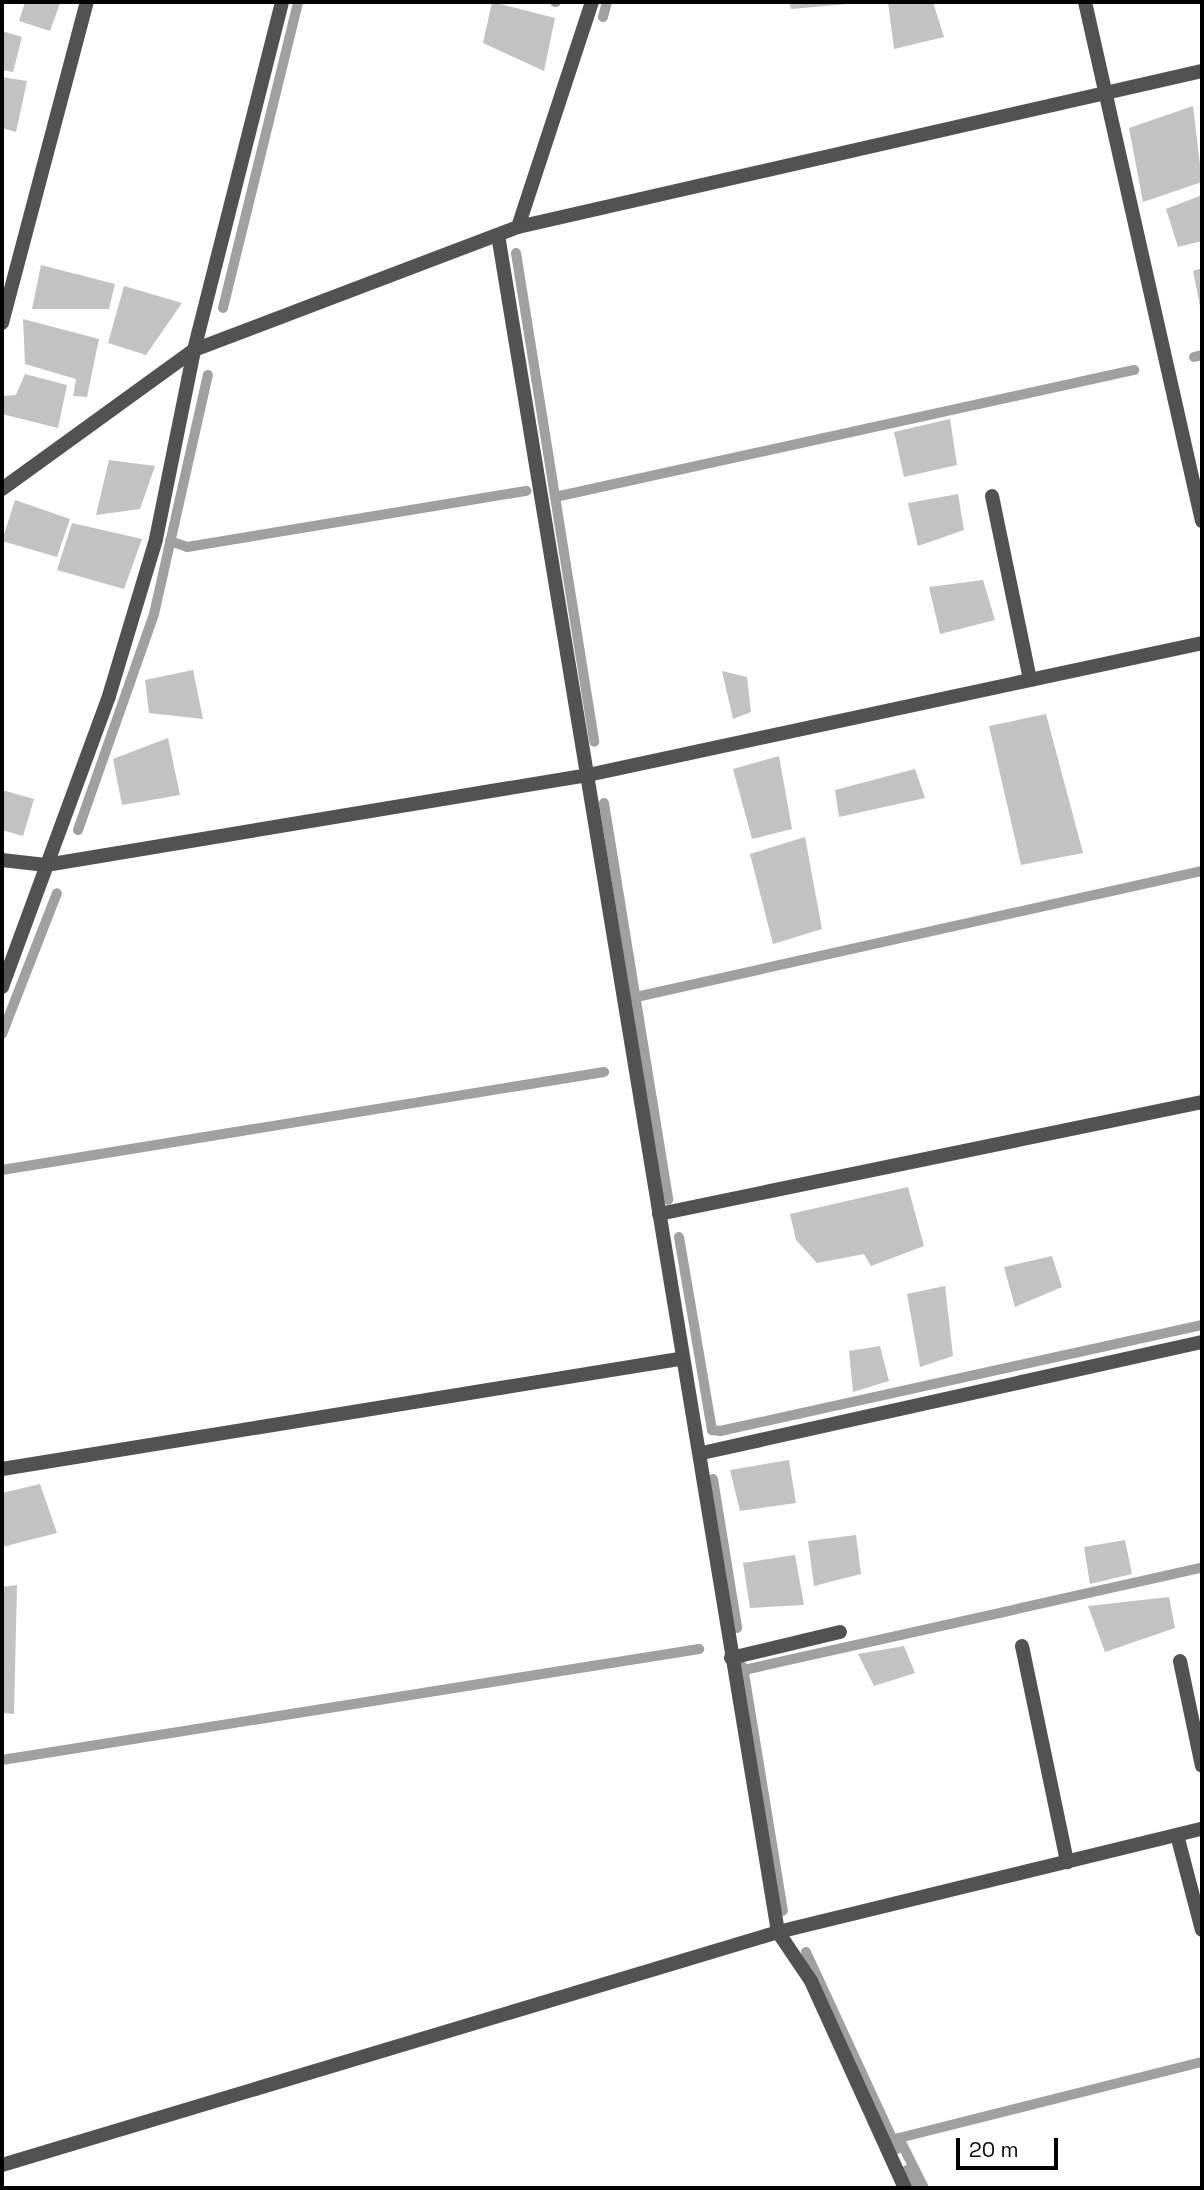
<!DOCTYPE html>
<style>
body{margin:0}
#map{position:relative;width:1204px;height:2190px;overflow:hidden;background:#fff;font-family:"Space Grotesk",sans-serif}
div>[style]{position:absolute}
.stream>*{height:10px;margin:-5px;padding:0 5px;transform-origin:5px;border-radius:5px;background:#a0a0a0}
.building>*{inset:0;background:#c2c2c2}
.minor>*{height:14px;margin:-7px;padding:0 7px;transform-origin:7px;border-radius:7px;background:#525252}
.tertiary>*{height:14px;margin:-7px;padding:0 7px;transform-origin:7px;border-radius:7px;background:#525252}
span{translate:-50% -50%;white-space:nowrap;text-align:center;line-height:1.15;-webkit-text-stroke:7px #fff;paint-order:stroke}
.frame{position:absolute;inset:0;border:4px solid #000;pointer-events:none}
.scale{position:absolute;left:956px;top:2138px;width:102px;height:32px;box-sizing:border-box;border:4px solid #000;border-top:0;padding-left:9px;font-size:21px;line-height:24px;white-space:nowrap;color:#000;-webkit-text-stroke:5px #fff;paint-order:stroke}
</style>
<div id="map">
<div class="stream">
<i style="left:555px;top:2px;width:1px"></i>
<i style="left:603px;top:17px;width:16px;rotate:-75deg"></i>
<i style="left:516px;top:253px;width:495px;rotate:80.9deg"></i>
<i style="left:223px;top:308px;width:315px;rotate:-76.2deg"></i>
<i style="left:1194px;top:357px;width:8px;rotate:-14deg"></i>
<i style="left:555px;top:497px;width:593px;rotate:-12.37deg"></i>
<i style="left:170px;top:541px;width:18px;rotate:19deg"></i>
<i style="left:187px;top:547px;width:344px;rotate:-9.4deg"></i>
<i style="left:604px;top:803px;width:402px;rotate:80.8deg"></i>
<i style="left:78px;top:830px;width:229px;rotate:-70.6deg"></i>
<i style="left:154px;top:614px;width:245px;rotate:-77.3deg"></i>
<i style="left:636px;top:997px;width:580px;rotate:-12.55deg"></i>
<i style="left:2px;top:1034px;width:151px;rotate:-68.7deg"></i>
<i style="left:2px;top:1170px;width:610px;rotate:-9.25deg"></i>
<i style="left:679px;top:1237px;width:196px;rotate:80.3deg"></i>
<i style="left:712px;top:1430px;width:8px;rotate:7deg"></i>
<i style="left:720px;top:1431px;width:494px;rotate:-12.4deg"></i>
<i style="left:713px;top:1479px;width:151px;rotate:80.8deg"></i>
<i style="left:743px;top:1667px;width:247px;rotate:80.7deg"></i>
<i style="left:744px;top:1670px;width:469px;rotate:-12.6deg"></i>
<i style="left:2px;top:1760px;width:706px;rotate:-9.05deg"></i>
<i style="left:806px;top:1952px;width:217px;rotate:65.2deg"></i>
<i style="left:907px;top:2170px;width:20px;rotate:63deg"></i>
<i style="left:924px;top:2188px;width:56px;rotate:-116.6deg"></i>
<i style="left:899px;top:2138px;width:312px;rotate:-14.1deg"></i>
</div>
<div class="building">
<i style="clip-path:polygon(25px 2px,60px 3px,50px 31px,19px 21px)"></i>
<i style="clip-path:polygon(492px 2px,555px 18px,544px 71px,483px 43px)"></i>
<i style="clip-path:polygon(789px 2px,847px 2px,847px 4px,791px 9px)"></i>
<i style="clip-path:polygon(888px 2px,933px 2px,944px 37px,894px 49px)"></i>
<i style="clip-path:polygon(2px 31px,22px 37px,13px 72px,2px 70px)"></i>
<i style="clip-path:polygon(2px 77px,27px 81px,16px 132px,2px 128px)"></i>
<i style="clip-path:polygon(1193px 106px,1202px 182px,1143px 202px,1129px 128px)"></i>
<i style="clip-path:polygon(1202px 195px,1202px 241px,1178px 247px,1166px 209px)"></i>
<i style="clip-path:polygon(41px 265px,115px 284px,109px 309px,32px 309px)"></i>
<i style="clip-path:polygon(1202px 268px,1202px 311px,1201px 311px,1193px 271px)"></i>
<i style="clip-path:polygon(124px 286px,182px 303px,146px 355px,108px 343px)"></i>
<i style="clip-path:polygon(23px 319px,99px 339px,87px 397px,73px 396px,76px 379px,25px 364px)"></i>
<i style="clip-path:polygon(25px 374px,67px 385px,58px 428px,2px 414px,3px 396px,16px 395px)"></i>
<i style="clip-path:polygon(950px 419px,957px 465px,904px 477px,894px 432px)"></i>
<i style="clip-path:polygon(109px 460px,155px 466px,140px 509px,96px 515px)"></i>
<i style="clip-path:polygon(958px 494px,964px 530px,918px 546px,908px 503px)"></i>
<i style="clip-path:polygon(15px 500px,70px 519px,57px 557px,2px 541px)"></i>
<i style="clip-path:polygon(72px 523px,142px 539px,124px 589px,57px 570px)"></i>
<i style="clip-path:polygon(983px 580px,995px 620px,940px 634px,929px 587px)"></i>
<i style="clip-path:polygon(193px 670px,203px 719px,149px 713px,145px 680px)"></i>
<i style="clip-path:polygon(722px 671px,747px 677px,751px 712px,733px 719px)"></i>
<i style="clip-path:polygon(1046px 714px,1083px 853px,1021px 865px,989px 726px)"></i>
<i style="clip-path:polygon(168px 738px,180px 795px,122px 805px,113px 759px)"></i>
<i style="clip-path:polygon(779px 756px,792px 829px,752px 839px,733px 769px)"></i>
<i style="clip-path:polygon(915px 769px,925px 798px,839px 817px,835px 790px)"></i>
<i style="clip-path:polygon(2px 790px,34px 799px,23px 836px,2px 830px)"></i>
<i style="clip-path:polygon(805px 837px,822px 929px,773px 944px,750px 854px)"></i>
<i style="clip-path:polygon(908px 1187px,924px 1246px,871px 1266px,864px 1254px,817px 1263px,796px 1240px,790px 1214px)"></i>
<i style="clip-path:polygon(1052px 1256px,1062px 1287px,1015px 1307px,1004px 1267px)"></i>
<i style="clip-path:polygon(945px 1286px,953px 1356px,920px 1367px,907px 1294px)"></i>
<i style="clip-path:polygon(880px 1346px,889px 1381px,853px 1392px,849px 1351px)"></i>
<i style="clip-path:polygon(789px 1460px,796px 1503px,740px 1511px,730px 1470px)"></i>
<i style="clip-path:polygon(40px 1484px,57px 1533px,2px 1547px,2px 1493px)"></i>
<i style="clip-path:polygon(856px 1535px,861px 1574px,814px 1586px,808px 1541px)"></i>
<i style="clip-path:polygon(1125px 1540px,1132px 1574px,1090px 1584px,1084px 1547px)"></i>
<i style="clip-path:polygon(795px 1555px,804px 1605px,750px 1608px,743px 1563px)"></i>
<i style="clip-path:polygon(17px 1585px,14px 1714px,2px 1713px,2px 1587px)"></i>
<i style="clip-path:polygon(1169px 1597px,1175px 1628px,1105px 1652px,1088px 1606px)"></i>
<i style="clip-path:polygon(904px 1646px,915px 1673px,874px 1686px,858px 1654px)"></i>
</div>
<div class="minor">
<i style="left:1085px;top:2px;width:532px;rotate:77.3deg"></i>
<i style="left:518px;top:227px;width:237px;rotate:-71.8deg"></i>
<i style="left:498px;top:235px;width:1720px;rotate:80.63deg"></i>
<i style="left:778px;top:1932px;width:59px;rotate:56deg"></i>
<i style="left:811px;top:1981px;width:227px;rotate:65.6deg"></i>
<i style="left:2px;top:489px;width:237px;rotate:-35.9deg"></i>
<i style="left:194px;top:350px;width:347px;rotate:-20.8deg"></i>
<i style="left:518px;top:227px;width:702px;rotate:-12.85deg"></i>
<i style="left:992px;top:496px;width:188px;rotate:78.3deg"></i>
<i style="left:588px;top:775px;width:628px;rotate:-12.13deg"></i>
<i style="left:2px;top:860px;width:44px;rotate:6.5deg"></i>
<i style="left:2px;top:987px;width:310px;rotate:-69.8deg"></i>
<i style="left:109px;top:696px;width:164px;rotate:-73.3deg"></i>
<i style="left:156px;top:539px;width:193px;rotate:-78.6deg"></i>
<i style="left:194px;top:350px;width:359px;rotate:-75.8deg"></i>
<i style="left:659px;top:1214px;width:554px;rotate:-11.65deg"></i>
<i style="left:702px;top:1453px;width:512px;rotate:-12.52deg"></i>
<i style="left:2px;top:1469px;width:686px;rotate:-9.23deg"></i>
<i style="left:1022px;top:1646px;width:221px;rotate:78.2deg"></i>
<i style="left:731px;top:1658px;width:112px;rotate:-13.4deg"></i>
<i style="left:1180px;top:1661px;width:107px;rotate:78.2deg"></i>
<i style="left:1177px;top:1835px;width:98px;rotate:75.3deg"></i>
<i style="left:2px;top:2165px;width:810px;rotate:-16.71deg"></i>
<i style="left:778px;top:1932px;width:436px;rotate:-13.7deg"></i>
</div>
<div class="tertiary">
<i style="left:2px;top:323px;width:332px;rotate:-75.2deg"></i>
<i style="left:46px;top:865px;width:549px;rotate:-9.43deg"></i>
</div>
<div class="frame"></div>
<div class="scale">20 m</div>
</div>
